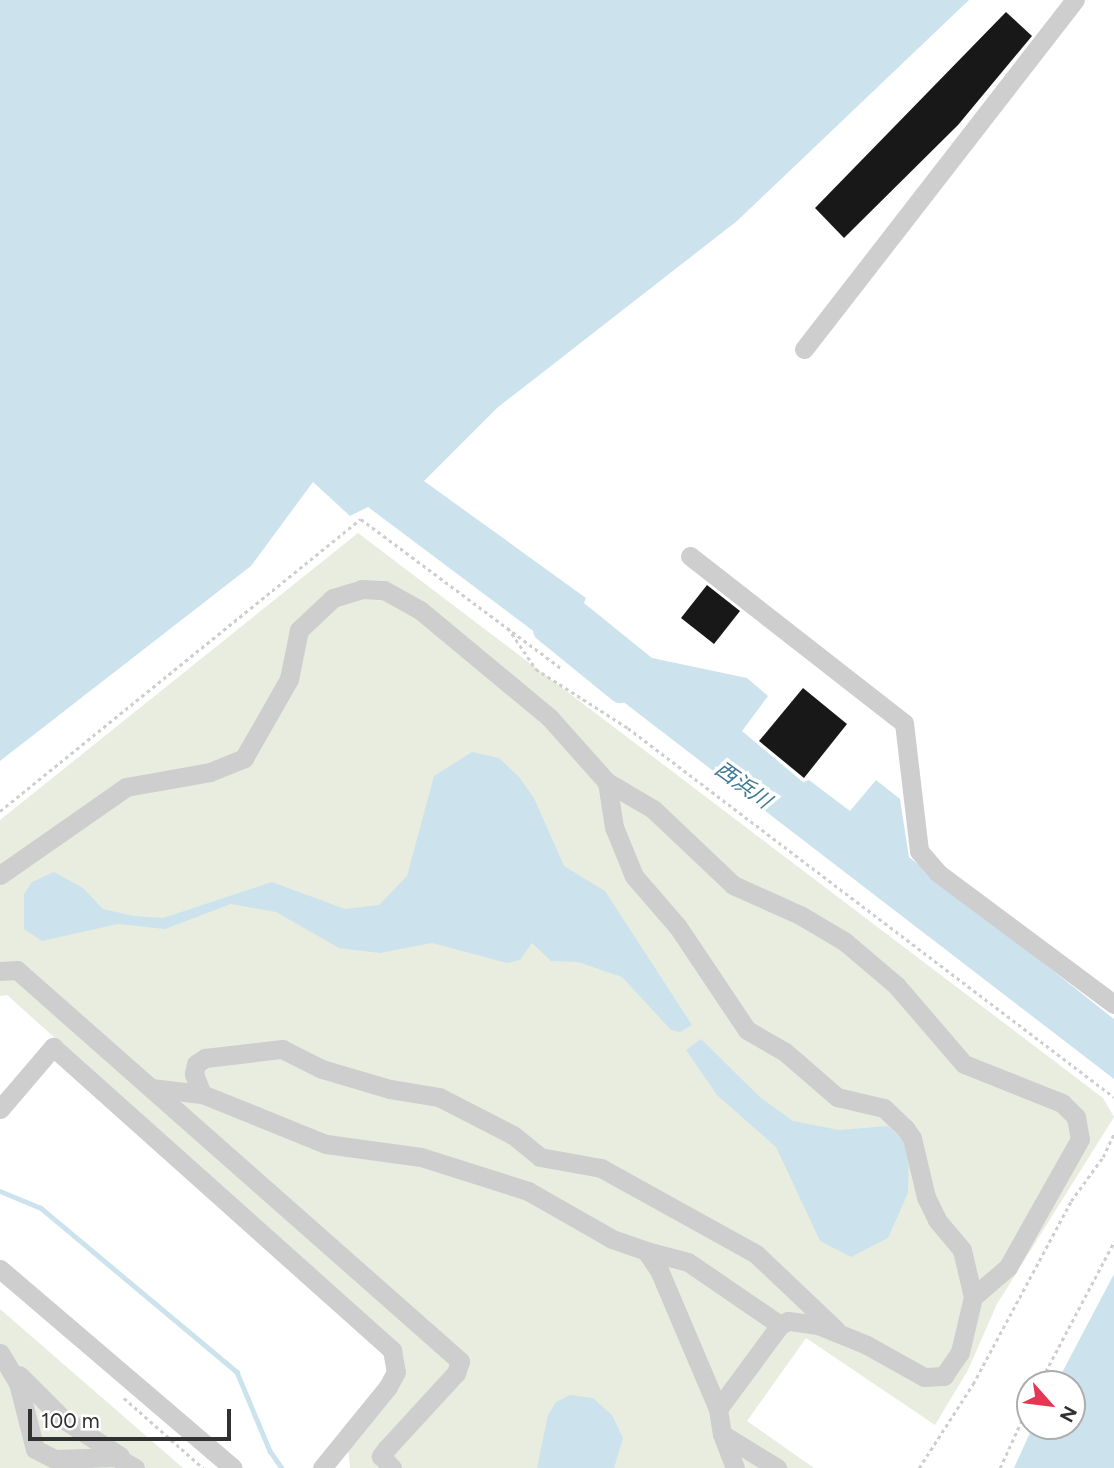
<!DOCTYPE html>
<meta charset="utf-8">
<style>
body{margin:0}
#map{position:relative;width:1114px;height:1468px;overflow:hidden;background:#fff;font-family:Figtree,"Noto Sans JP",sans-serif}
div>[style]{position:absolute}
.green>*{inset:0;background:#e8eddf}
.water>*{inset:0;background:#cce3ed}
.stream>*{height:4.5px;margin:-2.25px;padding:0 2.25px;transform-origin:2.25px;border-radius:2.25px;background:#cce3ed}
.river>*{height:24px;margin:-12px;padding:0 12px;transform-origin:12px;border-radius:12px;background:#cce3ed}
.building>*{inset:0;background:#181818}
.path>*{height:2.5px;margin-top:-1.25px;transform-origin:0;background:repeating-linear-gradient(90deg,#cecece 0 3.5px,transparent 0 7px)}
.minor>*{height:19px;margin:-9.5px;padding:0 9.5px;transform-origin:9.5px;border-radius:9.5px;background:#cecece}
span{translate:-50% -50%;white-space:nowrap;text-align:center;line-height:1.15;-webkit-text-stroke:7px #fff;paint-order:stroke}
.water-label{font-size:21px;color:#3e7a94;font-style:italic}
.north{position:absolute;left:1016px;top:1370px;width:70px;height:70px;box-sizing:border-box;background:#fff;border:2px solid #adadad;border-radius:50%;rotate:118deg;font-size:19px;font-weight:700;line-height:28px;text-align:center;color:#313131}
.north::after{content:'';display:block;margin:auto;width:24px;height:32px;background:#e53653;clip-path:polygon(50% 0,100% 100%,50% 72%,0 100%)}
.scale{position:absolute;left:28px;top:1409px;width:203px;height:32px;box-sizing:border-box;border:4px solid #313131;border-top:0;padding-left:9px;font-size:21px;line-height:24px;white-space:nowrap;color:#313131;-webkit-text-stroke:5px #fff;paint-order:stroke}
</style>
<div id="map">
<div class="green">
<i style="clip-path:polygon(358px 533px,1103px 1098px,1114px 1117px,997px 1304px,968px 1370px,935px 1425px,806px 1338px,747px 1421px,814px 1468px,350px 1468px,348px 1449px,406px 1375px,398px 1345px,7px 995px,0 996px,0 820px)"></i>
<i style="clip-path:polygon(0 1309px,183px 1468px,0 1468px)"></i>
</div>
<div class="water">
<i style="clip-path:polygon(0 0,969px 0,737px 221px,497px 408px,424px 481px,586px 598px,584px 603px,652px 658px,747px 678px,768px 696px,742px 731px,803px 782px,809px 780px,850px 811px,876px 780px,900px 799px,909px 857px,1114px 1019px,1114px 1079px,591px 677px,598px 666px,574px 647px,568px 657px,368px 507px,350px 516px,313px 482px,251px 566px,0 761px)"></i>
<i style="clip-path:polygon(472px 752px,499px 758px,519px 777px,534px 798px,564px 866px,605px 891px,692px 1025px,680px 1032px,671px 1030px,622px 977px,578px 962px,551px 961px,532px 943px,520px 960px,507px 963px,432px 943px,380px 953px,339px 948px,276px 912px,231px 904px,165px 929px,118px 924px,42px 941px,24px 929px,24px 894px,32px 882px,54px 872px,83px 888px,103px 909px,134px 916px,163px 918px,272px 882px,345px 909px,379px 905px,407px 876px,434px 776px)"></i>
<i style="clip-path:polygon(701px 1039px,761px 1098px,793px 1121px,839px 1130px,888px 1126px,909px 1146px,908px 1193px,888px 1238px,851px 1257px,820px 1241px,776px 1147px,717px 1095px,686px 1050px)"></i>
<i style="clip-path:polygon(1114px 1274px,1114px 1468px,1014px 1468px,1033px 1426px,1072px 1426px,1072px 1384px,1056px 1384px)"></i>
<i style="clip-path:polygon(570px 1395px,593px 1398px,612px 1415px,623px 1438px,614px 1468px,537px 1468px,548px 1415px,556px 1402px)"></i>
</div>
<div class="stream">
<i style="left:0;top:1191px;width:44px;rotate:22.5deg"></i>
<i style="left:41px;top:1208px;width:256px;rotate:39.9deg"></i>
<i style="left:237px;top:1372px;width:86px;rotate:67.3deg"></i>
<i style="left:270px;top:1451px;width:21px;rotate:55deg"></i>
</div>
<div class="river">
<i style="left:545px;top:630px;width:97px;rotate:39.1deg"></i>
</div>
<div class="building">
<i style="clip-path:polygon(1006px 12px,1032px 36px,958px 125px,844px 238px,815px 208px)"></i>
<i style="clip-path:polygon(707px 585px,740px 611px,714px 644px,681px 618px)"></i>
<i style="clip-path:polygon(803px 688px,847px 724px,804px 778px,759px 741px)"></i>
</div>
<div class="path">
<i style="left:508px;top:628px;width:50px;rotate:55.7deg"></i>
<i style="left:536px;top:669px;width:109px;rotate:32.7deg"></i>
<i style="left:628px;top:728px;width:610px;rotate:37.21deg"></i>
<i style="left:0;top:811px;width:464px;rotate:-39deg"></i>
<i style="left:361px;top:519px;width:249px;rotate:36.7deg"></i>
<i style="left:1039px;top:1384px;width:161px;rotate:-62.2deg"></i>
<i style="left:124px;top:1398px;width:106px;rotate:41.5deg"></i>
<i style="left:919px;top:1468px;width:100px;rotate:-57.3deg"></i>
<i style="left:973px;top:1384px;width:208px;rotate:-61.8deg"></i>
<i style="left:1071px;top:1201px;width:54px;rotate:-54deg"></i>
<i style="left:1103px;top:1157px;width:26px;rotate:-65deg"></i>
<i style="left:1000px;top:1468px;width:72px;rotate:-65.6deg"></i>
</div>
<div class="minor">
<i style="left:804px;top:349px;width:442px;rotate:-52.2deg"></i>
<i style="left:690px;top:556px;width:271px;rotate:38deg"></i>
<i style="left:904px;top:723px;width:129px;rotate:83.3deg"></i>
<i style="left:919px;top:851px;width:29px;rotate:49deg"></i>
<i style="left:938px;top:873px;width:219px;rotate:36.7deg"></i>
<i style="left:607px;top:782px;width:46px;rotate:81.2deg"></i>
<i style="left:614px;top:827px;width:53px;rotate:67.8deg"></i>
<i style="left:634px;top:876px;width:67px;rotate:49.2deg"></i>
<i style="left:678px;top:927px;width:124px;rotate:56.2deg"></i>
<i style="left:747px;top:1030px;width:44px;rotate:30.1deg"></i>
<i style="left:785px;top:1052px;width:69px;rotate:40.9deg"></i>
<i style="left:837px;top:1097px;width:48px;rotate:13.2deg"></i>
<i style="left:884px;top:1108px;width:29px;rotate:44deg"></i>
<i style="left:905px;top:1128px;width:12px;rotate:55deg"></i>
<i style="left:912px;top:1138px;width:61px;rotate:76.7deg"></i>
<i style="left:926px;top:1197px;width:25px;rotate:64deg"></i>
<i style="left:937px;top:1220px;width:39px;rotate:50deg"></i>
<i style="left:962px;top:1250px;width:48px;rotate:76.8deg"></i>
<i style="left:0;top:875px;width:154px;rotate:-34.9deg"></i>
<i style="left:126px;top:787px;width:85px;rotate:-10.1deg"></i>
<i style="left:210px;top:772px;width:37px;rotate:-22deg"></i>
<i style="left:244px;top:758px;width:91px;rotate:-60.3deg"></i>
<i style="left:289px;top:679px;width:50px;rotate:-78.5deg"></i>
<i style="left:299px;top:630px;width:47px;rotate:-43.3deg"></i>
<i style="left:333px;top:598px;width:30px;rotate:-17deg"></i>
<i style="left:362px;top:589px;width:22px;rotate:3deg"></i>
<i style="left:384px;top:590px;width:41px;rotate:29.1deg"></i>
<i style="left:420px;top:610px;width:168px;rotate:39.7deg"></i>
<i style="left:549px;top:717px;width:87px;rotate:48.3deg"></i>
<i style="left:607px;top:782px;width:53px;rotate:30.4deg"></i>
<i style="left:653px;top:809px;width:110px;rotate:43.5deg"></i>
<i style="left:733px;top:885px;width:73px;rotate:24.1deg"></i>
<i style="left:800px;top:915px;width:51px;rotate:30.6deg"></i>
<i style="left:844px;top:941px;width:68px;rotate:40.2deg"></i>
<i style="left:896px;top:985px;width:104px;rotate:49.3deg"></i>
<i style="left:964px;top:1064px;width:105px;rotate:21.7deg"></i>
<i style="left:1062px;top:1103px;width:20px;rotate:45deg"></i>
<i style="left:1076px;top:1117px;width:22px;rotate:80deg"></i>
<i style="left:1080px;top:1139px;width:147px;rotate:119.4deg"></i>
<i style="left:1008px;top:1267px;width:46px;rotate:139.4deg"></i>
<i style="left:973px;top:1297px;width:57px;rotate:103.3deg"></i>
<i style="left:960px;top:1352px;width:29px;rotate:124deg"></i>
<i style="left:944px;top:1376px;width:20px;rotate:177deg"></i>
<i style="left:924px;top:1377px;width:65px;rotate:-150.7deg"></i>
<i style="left:867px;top:1345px;width:53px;rotate:-157.8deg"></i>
<i style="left:818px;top:1325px;width:30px;rotate:-172deg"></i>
<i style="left:788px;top:1321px;width:9px;rotate:153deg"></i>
<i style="left:780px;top:1325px;width:104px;rotate:126.4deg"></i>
<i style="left:718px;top:1409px;width:25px;rotate:81deg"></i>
<i style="left:722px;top:1434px;width:65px;rotate:31.7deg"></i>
<i style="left:0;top:971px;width:17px;rotate:-3deg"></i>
<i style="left:17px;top:970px;width:591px;rotate:41.43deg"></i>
<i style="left:460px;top:1361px;width:13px;rotate:108deg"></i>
<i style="left:456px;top:1373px;width:103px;rotate:132.6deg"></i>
<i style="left:386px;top:1449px;width:9px;rotate:126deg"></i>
<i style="left:381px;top:1456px;width:16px;rotate:47deg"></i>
<i style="left:151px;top:1088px;width:51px;rotate:6.7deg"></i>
<i style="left:202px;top:1094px;width:134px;rotate:22deg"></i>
<i style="left:326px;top:1144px;width:96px;rotate:7.8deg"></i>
<i style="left:421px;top:1157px;width:112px;rotate:17.6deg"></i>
<i style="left:528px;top:1191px;width:97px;rotate:29.7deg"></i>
<i style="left:612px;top:1239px;width:36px;rotate:19deg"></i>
<i style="left:646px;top:1251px;width:23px;rotate:56deg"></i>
<i style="left:659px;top:1270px;width:151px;rotate:67deg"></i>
<i style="left:202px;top:1094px;width:22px;rotate:-112deg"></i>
<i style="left:194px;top:1074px;width:10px;rotate:-79deg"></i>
<i style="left:196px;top:1064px;width:11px;rotate:-34deg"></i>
<i style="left:205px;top:1058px;width:78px;rotate:-6.7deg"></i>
<i style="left:282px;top:1049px;width:45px;rotate:26.6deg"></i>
<i style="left:322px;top:1069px;width:71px;rotate:16.4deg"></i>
<i style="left:390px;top:1089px;width:50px;rotate:9.3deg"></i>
<i style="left:439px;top:1097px;width:83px;rotate:27.2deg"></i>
<i style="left:513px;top:1135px;width:35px;rotate:39deg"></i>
<i style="left:540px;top:1157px;width:62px;rotate:10.2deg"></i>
<i style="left:601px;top:1168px;width:177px;rotate:29deg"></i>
<i style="left:756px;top:1254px;width:110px;rotate:43.5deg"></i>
<i style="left:0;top:1109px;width:82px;rotate:-49.5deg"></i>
<i style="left:53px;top:1047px;width:455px;rotate:41.8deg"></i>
<i style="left:392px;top:1350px;width:22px;rotate:80deg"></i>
<i style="left:396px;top:1372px;width:18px;rotate:119deg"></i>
<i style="left:387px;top:1388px;width:103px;rotate:129.1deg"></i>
<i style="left:646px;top:1251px;width:43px;rotate:14.7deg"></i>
<i style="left:688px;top:1262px;width:112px;rotate:34.4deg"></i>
<i style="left:0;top:1269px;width:306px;rotate:40.5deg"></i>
<i style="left:0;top:1353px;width:35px;rotate:59deg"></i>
<i style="left:18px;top:1383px;width:68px;rotate:75.6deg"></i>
<i style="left:35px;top:1449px;width:22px;rotate:27deg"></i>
<i style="left:55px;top:1459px;width:61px;rotate:-1.9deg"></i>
<i style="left:116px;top:1457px;width:22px;rotate:30deg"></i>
<i style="left:19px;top:1375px;width:62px;rotate:45deg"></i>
<i style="left:63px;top:1419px;width:68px;rotate:33deg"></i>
<i style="left:722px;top:1434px;width:36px;rotate:69deg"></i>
</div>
<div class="water-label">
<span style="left:743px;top:785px;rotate:36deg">西浜川</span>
</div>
<div class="north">N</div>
<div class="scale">100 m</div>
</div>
